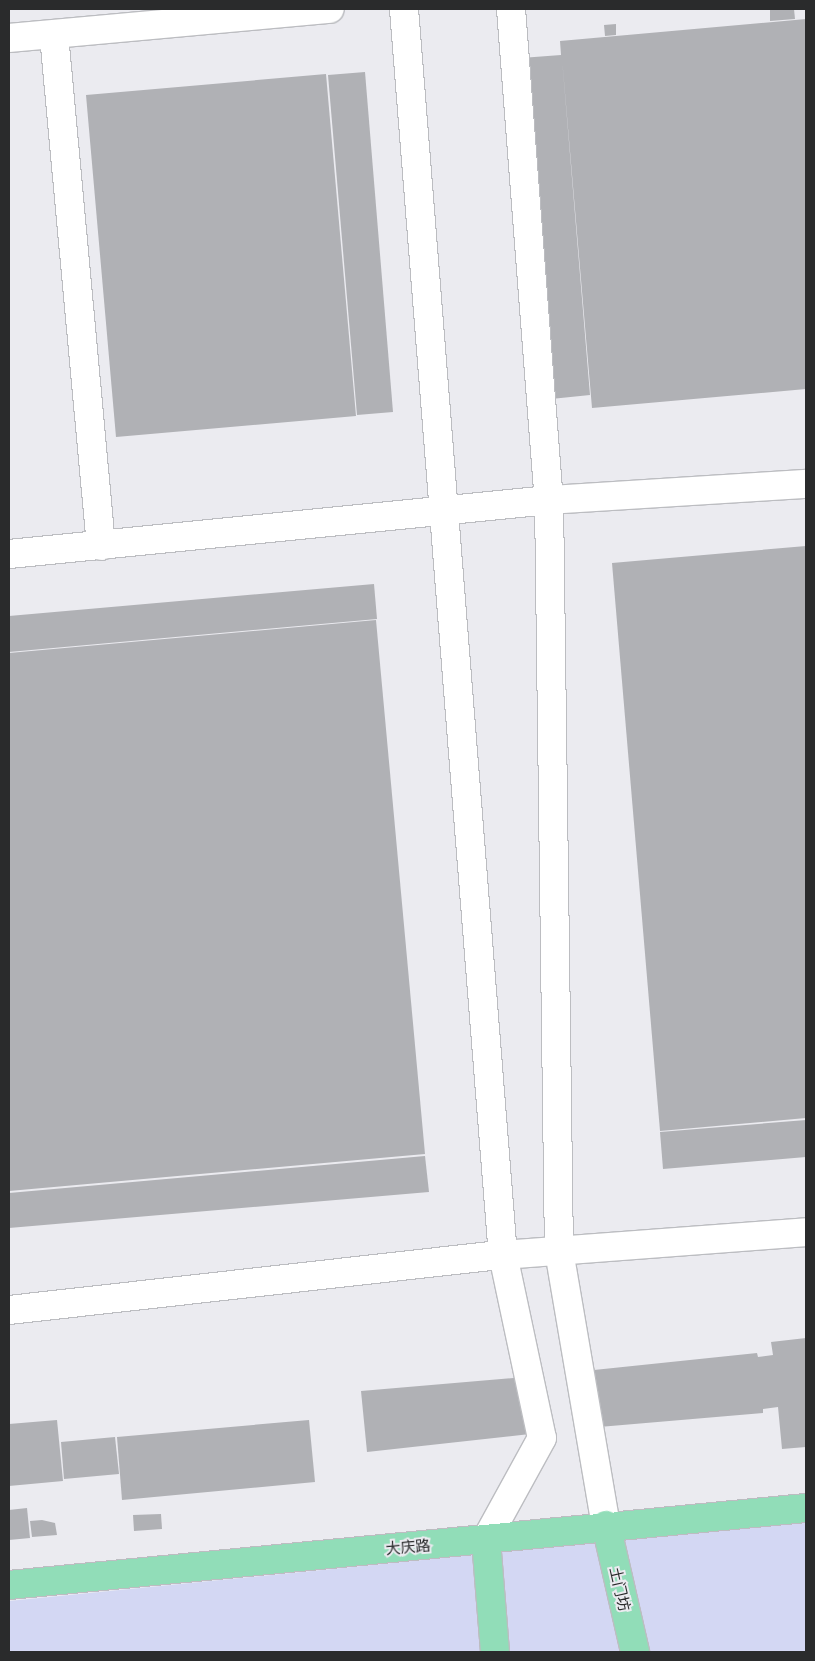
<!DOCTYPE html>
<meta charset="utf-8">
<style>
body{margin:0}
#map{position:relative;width:815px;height:1661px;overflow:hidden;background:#ebebf0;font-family:Inter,"Noto Sans SC",sans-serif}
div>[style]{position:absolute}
.green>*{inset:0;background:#d3d7f3}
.building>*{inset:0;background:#b0b1b5}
.roads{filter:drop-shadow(1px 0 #bcbdc1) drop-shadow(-1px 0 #bcbdc1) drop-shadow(0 1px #bcbdc1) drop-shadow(0 -1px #bcbdc1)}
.minor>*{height:28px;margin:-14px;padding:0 14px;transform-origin:14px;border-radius:14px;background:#fff}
.major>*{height:28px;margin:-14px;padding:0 14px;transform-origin:14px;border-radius:14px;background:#91ddb8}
span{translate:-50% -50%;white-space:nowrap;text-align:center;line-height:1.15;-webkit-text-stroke:4px #ebebf0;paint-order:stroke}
.street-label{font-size:15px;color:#2a2b2c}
.frame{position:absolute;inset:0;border:10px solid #2a2b2c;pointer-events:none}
</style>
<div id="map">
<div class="green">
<i style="clip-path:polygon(806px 1522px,806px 1652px,9px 1652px,9px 1601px)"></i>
</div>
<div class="building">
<i style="clip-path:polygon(789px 9px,794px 9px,795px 19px,770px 21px,770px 10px)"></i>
<i style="clip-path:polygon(806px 19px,806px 389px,592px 408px,562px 58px,590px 395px,551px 399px,521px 58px,561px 55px,560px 41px)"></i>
<i style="clip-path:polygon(616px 24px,616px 35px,605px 36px,604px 25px)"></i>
<i style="clip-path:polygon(365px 72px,393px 412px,357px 415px,328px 75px)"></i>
<i style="clip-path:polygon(326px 74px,356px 416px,116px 437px,86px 95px)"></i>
<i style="clip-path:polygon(806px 546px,806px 1118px,660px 1131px,612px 563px)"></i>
<i style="clip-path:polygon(374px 584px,377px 619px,9px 652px,9px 616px)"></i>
<i style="clip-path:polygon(376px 620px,425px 1154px,9px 1191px,9px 653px)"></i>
<i style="clip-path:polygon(806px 1120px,806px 1157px,663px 1169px,660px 1132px)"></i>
<i style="clip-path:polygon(425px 1156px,429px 1192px,9px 1228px,9px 1193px)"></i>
<i style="clip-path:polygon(806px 1338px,806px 1447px,782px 1449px,778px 1407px,763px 1409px,763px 1413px,599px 1427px,594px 1370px,757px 1353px,758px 1357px,773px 1355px,771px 1342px)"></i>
<i style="clip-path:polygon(525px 1377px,530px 1434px,367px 1452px,361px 1391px)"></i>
<i style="clip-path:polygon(57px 1420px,63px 1481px,9px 1486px,9px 1424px)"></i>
<i style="clip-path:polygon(309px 1420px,315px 1482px,122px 1500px,117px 1437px)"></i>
<i style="clip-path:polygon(115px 1437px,119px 1474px,64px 1479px,61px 1442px)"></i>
<i style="clip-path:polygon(27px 1508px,30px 1538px,9px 1540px,9px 1510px)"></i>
<i style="clip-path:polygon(161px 1514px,162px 1529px,134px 1531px,133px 1515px)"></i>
<i style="clip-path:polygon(42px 1520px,55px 1523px,57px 1535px,32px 1537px,30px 1521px)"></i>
</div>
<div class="roads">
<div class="minor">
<i style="left:404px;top:9px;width:1250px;rotate:85.46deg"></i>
<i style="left:503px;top:1255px;width:187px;rotate:78deg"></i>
<i style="left:542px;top:1438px;width:116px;rotate:118.8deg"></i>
<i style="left:511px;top:9px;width:492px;rotate:85.6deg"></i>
<i style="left:549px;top:500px;width:751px;rotate:89.24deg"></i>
<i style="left:559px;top:1251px;width:278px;rotate:80.3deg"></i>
<i style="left:54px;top:35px;width:513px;rotate:84.74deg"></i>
<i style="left:9px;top:38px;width:322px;rotate:-5.2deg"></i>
<i style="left:9px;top:554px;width:543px;rotate:-5.71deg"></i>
<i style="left:549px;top:500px;width:257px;rotate:-3.6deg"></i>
<i style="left:9px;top:1310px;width:497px;rotate:-6.4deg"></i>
<i style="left:503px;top:1255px;width:304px;rotate:-4.3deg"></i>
</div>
<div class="major">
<i style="left:606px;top:1525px;width:130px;rotate:77.1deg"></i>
<i style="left:486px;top:1540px;width:112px;rotate:85.4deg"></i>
<i style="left:9px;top:1585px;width:801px;rotate:-5.52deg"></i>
</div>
</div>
<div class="street-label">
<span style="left:408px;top:1547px;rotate:-5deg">大庆路</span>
<span style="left:620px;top:1589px;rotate:77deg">土门坊</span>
</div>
<div class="frame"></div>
</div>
